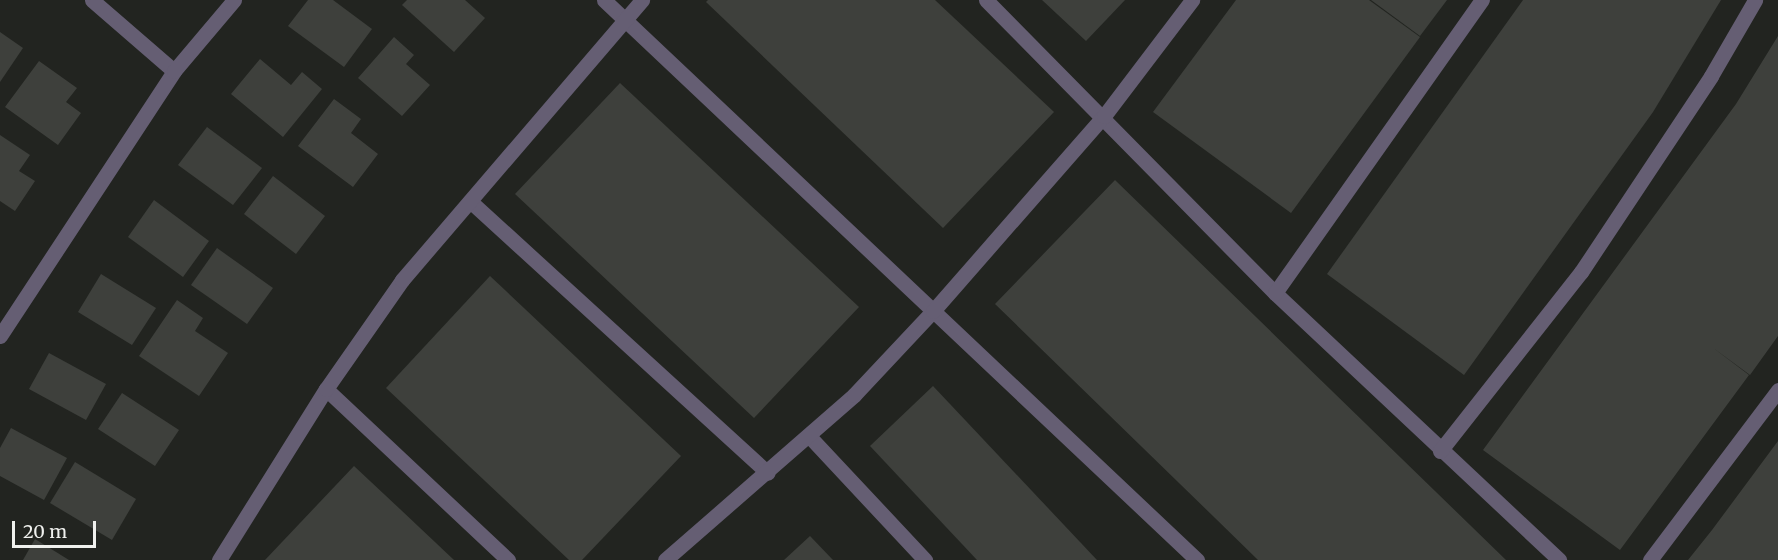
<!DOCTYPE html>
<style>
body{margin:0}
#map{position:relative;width:1778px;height:560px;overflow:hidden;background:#222420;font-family:Merriweather,serif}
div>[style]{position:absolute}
.building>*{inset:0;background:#3e403c}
.minor>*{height:15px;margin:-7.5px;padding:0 7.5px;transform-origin:7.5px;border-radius:7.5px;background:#655e73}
span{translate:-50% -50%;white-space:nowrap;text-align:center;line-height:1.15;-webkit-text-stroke:4.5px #222420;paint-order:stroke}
.scale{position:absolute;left:12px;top:521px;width:84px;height:27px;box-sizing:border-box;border:3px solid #f0f1ee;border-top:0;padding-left:8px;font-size:18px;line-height:21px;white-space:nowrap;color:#f0f1ee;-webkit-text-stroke:4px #222420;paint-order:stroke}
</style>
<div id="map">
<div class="building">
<i style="clip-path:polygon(308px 0,333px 0,372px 29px,344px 67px,288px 26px)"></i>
<i style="clip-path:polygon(407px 0,465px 0,485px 18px,454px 52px,402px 5px)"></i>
<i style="clip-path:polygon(708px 0,935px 0,1054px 112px,943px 228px,706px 2px)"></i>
<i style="clip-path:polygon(1042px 0,1125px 0,1086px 41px)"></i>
<i style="clip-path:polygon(1236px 0,1369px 0,1420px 37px,1291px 213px,1153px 112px)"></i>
<i style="clip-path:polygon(1371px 0,1447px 0,1420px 36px)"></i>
<i style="clip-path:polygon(1523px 0,1721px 0,1653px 112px,1464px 375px,1327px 274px)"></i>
<i style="clip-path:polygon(0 32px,23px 48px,0 82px)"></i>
<i style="clip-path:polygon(1778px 36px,1778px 336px,1750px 375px,1712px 347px,1749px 375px,1620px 550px,1483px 450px,1736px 104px)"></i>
<i style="clip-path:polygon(394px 37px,414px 55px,406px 64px,430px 85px,402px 116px,358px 78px)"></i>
<i style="clip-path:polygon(260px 59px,291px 85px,302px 72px,322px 89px,283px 137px,231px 94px)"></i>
<i style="clip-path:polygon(39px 61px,77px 88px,66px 102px,81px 113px,58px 145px,5px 107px)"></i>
<i style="clip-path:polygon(620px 83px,859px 307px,754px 418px,515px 194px)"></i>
<i style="clip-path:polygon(334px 99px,361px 119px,351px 133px,378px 154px,353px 187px,298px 146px)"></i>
<i style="clip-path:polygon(207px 127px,262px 168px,233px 205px,178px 165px)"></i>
<i style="clip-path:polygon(0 135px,30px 155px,19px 171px,35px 181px,15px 211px,0 201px)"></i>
<i style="clip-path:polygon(273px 176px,325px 216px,296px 254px,244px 214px)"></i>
<i style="clip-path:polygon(1115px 180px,1222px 284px,1506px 560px,1258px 560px,1215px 518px,995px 304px)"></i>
<i style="clip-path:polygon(154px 200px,209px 241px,183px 277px,128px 237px)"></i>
<i style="clip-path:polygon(217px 248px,273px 288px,247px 324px,191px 285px)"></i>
<i style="clip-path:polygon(101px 274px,156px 308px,132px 345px,78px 312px)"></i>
<i style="clip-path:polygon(490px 276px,681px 456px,582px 560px,569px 560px,386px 388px)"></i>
<i style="clip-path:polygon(177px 300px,203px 318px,195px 331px,228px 353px,199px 396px,139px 356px)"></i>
<i style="clip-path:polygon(49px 353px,106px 384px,86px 420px,29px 389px)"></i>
<i style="clip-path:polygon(933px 386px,966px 421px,1097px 560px,977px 560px,870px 446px)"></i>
<i style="clip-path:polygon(122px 393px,179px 430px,155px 466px,98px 429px)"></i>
<i style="clip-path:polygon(11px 428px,67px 458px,44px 500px,0 476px,0 448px)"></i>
<i style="clip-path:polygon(1778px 441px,1778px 560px,1688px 560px,1712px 530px)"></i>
<i style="clip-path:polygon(75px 462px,136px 499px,112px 540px,50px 503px)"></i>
<i style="clip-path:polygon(354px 466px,401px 510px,454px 560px,265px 560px)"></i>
<i style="clip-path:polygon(810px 536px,833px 560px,784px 560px)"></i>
<i style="clip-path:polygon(35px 539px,69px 560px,23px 560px)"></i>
</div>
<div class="minor">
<i style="left:92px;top:0;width:108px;rotate:40.9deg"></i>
<i style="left:604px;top:0;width:816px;rotate:43.36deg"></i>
<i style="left:986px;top:0;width:412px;rotate:45.4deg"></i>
<i style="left:1275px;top:293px;width:390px;rotate:43.2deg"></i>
<i style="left:470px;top:201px;width:403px;rotate:42.4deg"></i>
<i style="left:1275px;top:293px;width:359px;rotate:-54.8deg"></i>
<i style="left:0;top:336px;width:317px;rotate:-56.7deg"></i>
<i style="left:174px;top:71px;width:93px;rotate:-49.8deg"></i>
<i style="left:326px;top:389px;width:250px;rotate:43.2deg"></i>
<i style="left:809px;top:436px;width:170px;rotate:46.9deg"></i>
<i style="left:1440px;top:451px;width:228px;rotate:-51.8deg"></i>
<i style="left:1581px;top:272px;width:235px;rotate:-56.4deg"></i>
<i style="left:1711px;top:76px;width:88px;rotate:-59.9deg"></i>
<i style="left:219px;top:560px;width:202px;rotate:-58deg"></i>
<i style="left:326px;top:389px;width:133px;rotate:-55.1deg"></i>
<i style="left:402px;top:280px;width:369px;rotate:-49.4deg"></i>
<i style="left:665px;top:560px;width:251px;rotate:-41.1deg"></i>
<i style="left:854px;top:395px;width:115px;rotate:-46.8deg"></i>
<i style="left:933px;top:311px;width:259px;rotate:-48.8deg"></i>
<i style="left:1104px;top:116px;width:146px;rotate:-52.8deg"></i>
<i style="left:1650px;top:560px;width:213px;rotate:-53deg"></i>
</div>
<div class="scale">20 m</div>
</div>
